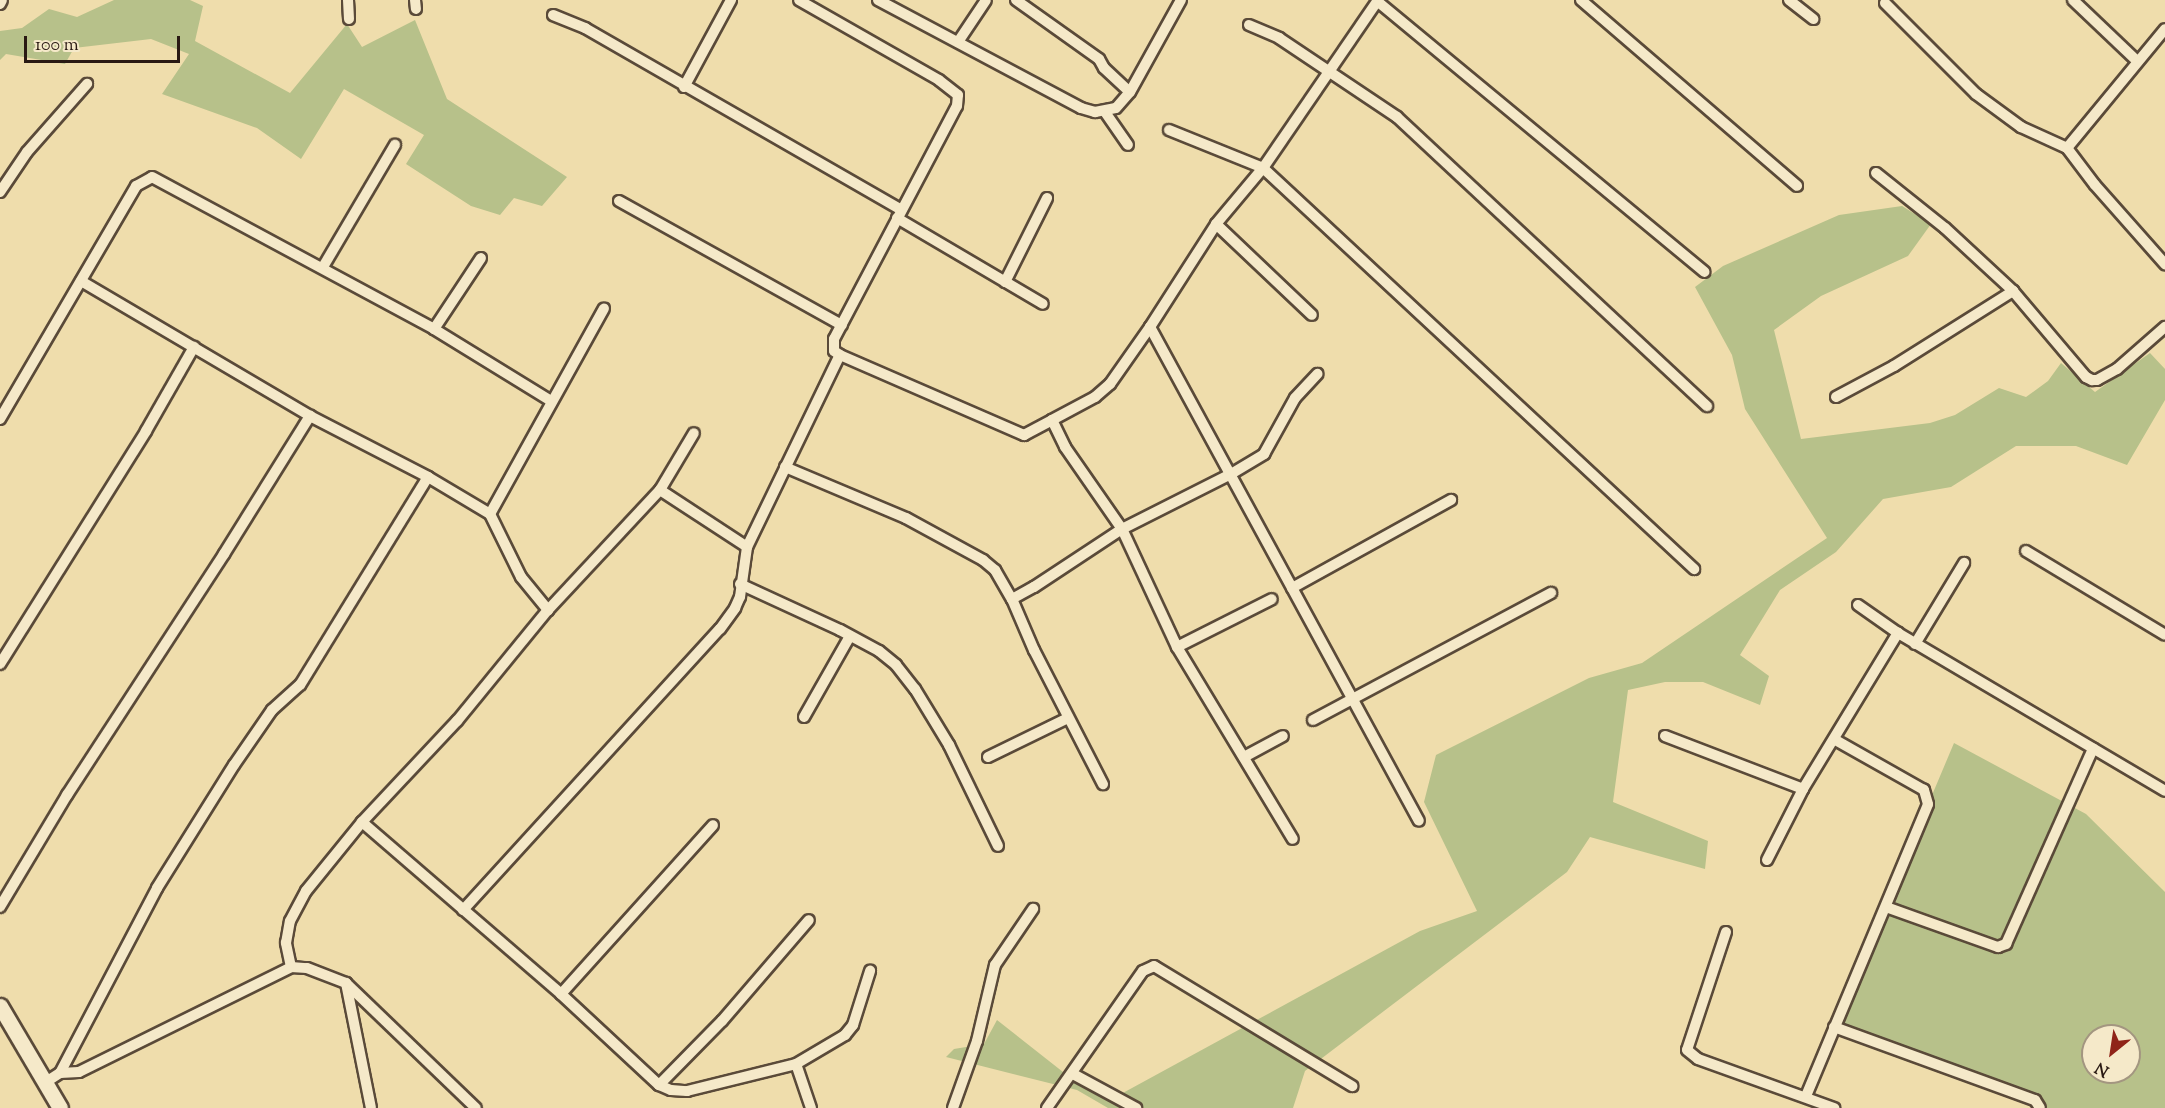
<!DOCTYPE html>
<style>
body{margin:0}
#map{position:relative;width:2165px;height:1108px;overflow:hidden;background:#efddac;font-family:"Sorts Mill Goudy",serif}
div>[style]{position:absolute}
.green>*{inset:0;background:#b7c18a}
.roads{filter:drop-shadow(2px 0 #5a4a39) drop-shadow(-2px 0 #5a4a39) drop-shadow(0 2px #5a4a39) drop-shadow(0 -2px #5a4a39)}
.street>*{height:10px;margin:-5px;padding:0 5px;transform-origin:5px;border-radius:5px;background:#f5e9c9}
.secondary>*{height:15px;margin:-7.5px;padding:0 7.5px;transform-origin:7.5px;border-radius:7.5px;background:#f5e9c9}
span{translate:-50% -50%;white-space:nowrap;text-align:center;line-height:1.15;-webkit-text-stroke:4.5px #f5e9c9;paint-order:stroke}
.north{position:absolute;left:2081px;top:1024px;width:60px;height:60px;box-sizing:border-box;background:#f5e9c9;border:2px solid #a39680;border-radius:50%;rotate:210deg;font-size:16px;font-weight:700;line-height:24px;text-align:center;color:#291913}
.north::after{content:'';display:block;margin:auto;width:21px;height:27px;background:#8f2418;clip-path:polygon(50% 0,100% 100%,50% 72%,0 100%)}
.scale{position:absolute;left:24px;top:36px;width:156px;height:27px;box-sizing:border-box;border:3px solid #291913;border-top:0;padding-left:8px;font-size:18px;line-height:21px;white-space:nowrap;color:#291913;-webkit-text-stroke:4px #f5e9c9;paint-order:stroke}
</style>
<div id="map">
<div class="green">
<i style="clip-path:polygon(114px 0,190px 0,203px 6px,195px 41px,290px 93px,347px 24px,362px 47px,415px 20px,447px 99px,567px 177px,542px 206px,514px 198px,500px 215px,471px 206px,406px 164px,424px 135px,344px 89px,301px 159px,257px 128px,162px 94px,189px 54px,151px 39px,74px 48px,65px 64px,6px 54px,0 60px,0 31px,22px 28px,49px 9px,77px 17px)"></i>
<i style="clip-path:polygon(1902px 206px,1931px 224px,1908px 256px,1821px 296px,1774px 330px,1801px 439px,1930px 423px,1955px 415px,1999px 388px,2026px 397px,2048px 381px,2061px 363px,2095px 392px,2150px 353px,2165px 369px,2165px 400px,2127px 465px,2076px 446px,2016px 446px,1951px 487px,1883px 499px,1836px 552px,1780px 590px,1740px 655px,1769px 676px,1760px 705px,1703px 682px,1665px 682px,1628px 690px,1613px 802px,1708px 841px,1705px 869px,1590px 837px,1567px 872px,1305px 1071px,1293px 1108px,1108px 1108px,1077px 1090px,946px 1057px,954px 1049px,984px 1044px,997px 1020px,1063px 1072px,1121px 1094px,1420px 931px,1477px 911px,1424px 802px,1436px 755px,1589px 678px,1642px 663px,1827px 538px,1745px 409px,1732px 355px,1695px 287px,1723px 266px,1839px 215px)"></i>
<i style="clip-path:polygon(evenodd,1954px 743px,2086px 814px,2165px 892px,2165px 1108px,2047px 1108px,2044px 1102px,1833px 1030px,1954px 743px,2093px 1036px,2129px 1036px,2129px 1072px,2093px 1072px,2093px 1036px)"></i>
</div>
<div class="roads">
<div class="street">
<i style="left:348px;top:0;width:19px;rotate:87deg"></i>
<i style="left:415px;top:0;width:9px;rotate:84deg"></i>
<i style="left:878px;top:0;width:230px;rotate:28deg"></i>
<i style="left:1081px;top:108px;width:15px;rotate:16deg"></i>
<i style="left:1095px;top:112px;width:21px;rotate:-11deg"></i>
<i style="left:1116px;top:108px;width:21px;rotate:-49deg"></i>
<i style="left:1130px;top:92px;width:105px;rotate:-61deg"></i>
<i style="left:1016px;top:0;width:102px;rotate:35.4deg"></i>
<i style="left:1099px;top:59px;width:10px;rotate:61deg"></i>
<i style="left:1104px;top:68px;width:35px;rotate:43deg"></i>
<i style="left:1581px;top:0;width:285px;rotate:40.7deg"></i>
<i style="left:1789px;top:0;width:31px;rotate:38deg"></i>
<i style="left:2073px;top:0;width:88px;rotate:43.6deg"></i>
<i style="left:1377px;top:1px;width:425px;rotate:39.6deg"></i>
<i style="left:1885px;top:3px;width:129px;rotate:45deg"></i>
<i style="left:1976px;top:94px;width:56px;rotate:36.3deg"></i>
<i style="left:2021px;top:127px;width:51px;rotate:24.5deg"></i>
<i style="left:2067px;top:148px;width:46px;rotate:52.9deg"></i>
<i style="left:2095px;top:185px;width:106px;rotate:48.5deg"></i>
<i style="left:0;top:4px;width:4px;rotate:-63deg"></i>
<i style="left:553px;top:15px;width:35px;rotate:22deg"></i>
<i style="left:585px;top:28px;width:365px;rotate:29.9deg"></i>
<i style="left:1249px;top:25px;width:33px;rotate:23deg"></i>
<i style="left:1279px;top:38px;width:142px;rotate:33.8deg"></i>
<i style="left:1397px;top:117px;width:424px;rotate:43deg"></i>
<i style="left:958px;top:42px;width:50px;rotate:-56.3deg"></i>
<i style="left:684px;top:87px;width:99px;rotate:-61.6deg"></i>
<i style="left:1105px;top:112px;width:40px;rotate:55.1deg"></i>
<i style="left:1169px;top:130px;width:101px;rotate:22deg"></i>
<i style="left:1263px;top:168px;width:589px;rotate:42.93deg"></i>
<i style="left:2067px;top:148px;width:154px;rotate:-50.5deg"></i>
<i style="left:1876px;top:173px;width:88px;rotate:38.6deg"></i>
<i style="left:1945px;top:228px;width:93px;rotate:42.8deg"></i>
<i style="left:0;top:192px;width:48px;rotate:-56deg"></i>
<i style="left:27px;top:152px;width:91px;rotate:-48.6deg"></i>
<i style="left:619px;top:201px;width:255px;rotate:29.1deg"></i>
<i style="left:897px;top:218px;width:169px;rotate:30.5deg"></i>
<i style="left:1216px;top:224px;width:132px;rotate:43.5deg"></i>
<i style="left:323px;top:267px;width:142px;rotate:-59.5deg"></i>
<i style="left:81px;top:281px;width:266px;rotate:30.5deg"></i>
<i style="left:310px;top:416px;width:133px;rotate:27.3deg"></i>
<i style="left:428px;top:477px;width:72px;rotate:30.8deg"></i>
<i style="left:490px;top:514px;width:70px;rotate:63.8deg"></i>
<i style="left:521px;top:577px;width:43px;rotate:50.7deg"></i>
<i style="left:1005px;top:282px;width:94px;rotate:-63.4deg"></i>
<i style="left:1150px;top:327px;width:562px;rotate:61.43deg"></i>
<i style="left:434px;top:329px;width:85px;rotate:-56.5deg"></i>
<i style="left:840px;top:355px;width:201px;rotate:23.5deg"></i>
<i style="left:1024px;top:435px;width:32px;rotate:-28deg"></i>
<i style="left:1052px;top:420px;width:30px;rotate:64deg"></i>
<i style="left:1065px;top:447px;width:100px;rotate:55.2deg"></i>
<i style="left:1122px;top:529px;width:130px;rotate:65deg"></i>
<i style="left:1177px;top:647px;width:224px;rotate:58.9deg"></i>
<i style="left:1836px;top:397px;width:66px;rotate:-28.1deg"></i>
<i style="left:1894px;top:366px;width:141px;rotate:-32.2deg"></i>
<i style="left:2013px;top:291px;width:113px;rotate:49.7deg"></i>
<i style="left:2086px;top:377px;width:7px;rotate:27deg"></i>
<i style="left:2092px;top:380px;width:5px"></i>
<i style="left:2097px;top:380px;width:23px;rotate:-29deg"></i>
<i style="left:2117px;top:369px;width:64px;rotate:-41.2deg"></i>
<i style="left:0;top:419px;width:270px;rotate:-59.7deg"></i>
<i style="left:136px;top:186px;width:18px;rotate:-29deg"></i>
<i style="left:152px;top:177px;width:320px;rotate:28.3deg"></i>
<i style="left:434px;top:329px;width:137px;rotate:31.6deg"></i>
<i style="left:1052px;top:420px;width:49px;rotate:-28.1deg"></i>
<i style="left:1095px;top:397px;width:20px;rotate:-41deg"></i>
<i style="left:1110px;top:384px;width:70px;rotate:-54.9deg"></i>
<i style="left:1150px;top:327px;width:122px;rotate:-57.3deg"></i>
<i style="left:1216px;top:224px;width:73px;rotate:-50deg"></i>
<i style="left:1263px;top:168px;width:204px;rotate:-55.6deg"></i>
<i style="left:785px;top:467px;width:131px;rotate:22.9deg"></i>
<i style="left:906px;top:518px;width:88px;rotate:28.6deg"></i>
<i style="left:983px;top:560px;width:16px;rotate:40deg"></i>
<i style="left:995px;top:570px;width:34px;rotate:60deg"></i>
<i style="left:1012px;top:599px;width:25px;rotate:-29deg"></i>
<i style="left:1034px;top:587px;width:105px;rotate:-33.4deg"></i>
<i style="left:1122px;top:529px;width:122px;rotate:-26.8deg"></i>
<i style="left:1231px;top:474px;width:39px;rotate:-31deg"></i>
<i style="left:1264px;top:454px;width:64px;rotate:-61deg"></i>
<i style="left:1295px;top:398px;width:33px;rotate:-47deg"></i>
<i style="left:660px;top:490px;width:104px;rotate:33.2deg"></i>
<i style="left:490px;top:514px;width:235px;rotate:-61deg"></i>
<i style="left:2026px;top:551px;width:162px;rotate:31.1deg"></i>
<i style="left:740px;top:584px;width:110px;rotate:24.7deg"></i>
<i style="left:840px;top:630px;width:44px;rotate:28.3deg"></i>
<i style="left:879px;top:651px;width:22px;rotate:39deg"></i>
<i style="left:896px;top:665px;width:31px;rotate:52deg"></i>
<i style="left:915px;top:689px;width:66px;rotate:58.7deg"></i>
<i style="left:949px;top:745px;width:112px;rotate:64.1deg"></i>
<i style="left:1292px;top:588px;width:182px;rotate:-29deg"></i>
<i style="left:1012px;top:599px;width:56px;rotate:66.7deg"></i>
<i style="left:1034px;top:650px;width:151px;rotate:62.8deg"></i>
<i style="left:1858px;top:605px;width:49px;rotate:35deg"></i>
<i style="left:1915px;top:644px;width:95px;rotate:-58.8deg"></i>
<i style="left:1177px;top:647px;width:106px;rotate:-26.8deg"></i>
<i style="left:0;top:664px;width:275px;rotate:-57.9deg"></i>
<i style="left:146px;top:431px;width:97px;rotate:-60.3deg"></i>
<i style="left:804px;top:717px;width:93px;rotate:-60.4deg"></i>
<i style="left:1313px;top:720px;width:270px;rotate:-28.1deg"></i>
<i style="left:1665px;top:736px;width:148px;rotate:21deg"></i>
<i style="left:988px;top:757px;width:89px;rotate:-26deg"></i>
<i style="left:1244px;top:757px;width:44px;rotate:-28.3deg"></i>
<i style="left:362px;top:822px;width:263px;rotate:40.8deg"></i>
<i style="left:561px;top:994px;width:134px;rotate:42.9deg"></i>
<i style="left:659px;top:1085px;width:13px;rotate:23deg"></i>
<i style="left:671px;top:1090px;width:16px;rotate:4deg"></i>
<i style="left:687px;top:1091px;width:112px;rotate:-13.9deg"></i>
<i style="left:1767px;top:860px;width:80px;rotate:-63.1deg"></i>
<i style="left:1803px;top:789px;width:183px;rotate:-58.7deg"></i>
<i style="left:1898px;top:633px;width:310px;rotate:30.6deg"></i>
<i style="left:0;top:907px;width:131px;rotate:-59.1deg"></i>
<i style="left:67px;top:795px;width:288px;rotate:-56.9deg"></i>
<i style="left:224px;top:554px;width:163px;rotate:-58.1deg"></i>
<i style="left:1886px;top:907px;width:119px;rotate:19.7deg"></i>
<i style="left:1998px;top:947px;width:9px;rotate:-21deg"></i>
<i style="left:2006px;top:944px;width:214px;rotate:-66deg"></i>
<i style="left:463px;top:910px;width:381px;rotate:-47.6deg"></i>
<i style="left:720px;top:629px;width:26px;rotate:-54deg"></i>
<i style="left:735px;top:608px;width:12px;rotate:-66deg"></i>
<i style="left:740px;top:597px;width:50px;rotate:-82deg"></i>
<i style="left:747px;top:547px;width:213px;rotate:-64.2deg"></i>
<i style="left:840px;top:355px;width:7px;rotate:-146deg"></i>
<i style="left:834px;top:351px;width:12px;rotate:-90deg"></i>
<i style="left:834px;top:339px;width:263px;rotate:-62.2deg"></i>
<i style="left:957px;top:106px;width:11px;rotate:-85deg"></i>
<i style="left:958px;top:95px;width:24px;rotate:-142deg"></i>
<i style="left:939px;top:80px;width:161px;rotate:-150.3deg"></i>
<i style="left:1726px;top:932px;width:124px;rotate:108.3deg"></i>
<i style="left:1687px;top:1050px;width:14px;rotate:39deg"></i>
<i style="left:1698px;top:1059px;width:145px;rotate:19.8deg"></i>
<i style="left:291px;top:967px;width:25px;rotate:-102deg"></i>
<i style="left:286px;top:943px;width:22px;rotate:-80deg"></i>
<i style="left:290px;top:921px;width:34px;rotate:-62deg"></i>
<i style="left:306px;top:891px;width:89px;rotate:-50.9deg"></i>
<i style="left:362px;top:822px;width:139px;rotate:-46.8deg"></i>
<i style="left:457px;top:721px;width:144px;rotate:-50.7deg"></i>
<i style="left:548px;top:610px;width:164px;rotate:-47deg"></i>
<i style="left:660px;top:490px;width:66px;rotate:-59.2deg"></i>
<i style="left:346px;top:983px;width:127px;rotate:78.7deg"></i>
<i style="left:561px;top:994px;width:227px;rotate:-48deg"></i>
<i style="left:1834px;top:1027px;width:214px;rotate:20deg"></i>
<i style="left:2035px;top:1100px;width:9px;rotate:58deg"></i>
<i style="left:60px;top:1073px;width:209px;rotate:-62.3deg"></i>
<i style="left:157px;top:888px;width:145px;rotate:-58deg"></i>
<i style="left:234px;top:765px;width:67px;rotate:-55.4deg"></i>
<i style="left:272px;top:710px;width:38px;rotate:-42deg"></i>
<i style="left:300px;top:685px;width:244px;rotate:-58.4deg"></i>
<i style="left:1073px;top:1074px;width:72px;rotate:28.4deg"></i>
<i style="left:46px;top:1082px;width:17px;rotate:-33deg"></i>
<i style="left:60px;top:1073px;width:19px;rotate:-3deg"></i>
<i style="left:79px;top:1072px;width:237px;rotate:-26.3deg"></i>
<i style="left:291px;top:967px;width:16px;rotate:4deg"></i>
<i style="left:307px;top:968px;width:42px;rotate:21deg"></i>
<i style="left:346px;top:983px;width:180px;rotate:43.9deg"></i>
<i style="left:659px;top:1085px;width:90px;rotate:-45.5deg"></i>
<i style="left:722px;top:1021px;width:133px;rotate:-49.3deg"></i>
<i style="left:1806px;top:1096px;width:316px;rotate:-67.3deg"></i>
<i style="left:1928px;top:804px;width:15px;rotate:-106deg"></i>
<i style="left:1924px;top:790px;width:103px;rotate:-150.5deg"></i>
<i style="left:811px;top:1108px;width:46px;rotate:-108.8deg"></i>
<i style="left:796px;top:1064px;width:57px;rotate:-30.6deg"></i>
<i style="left:845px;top:1035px;width:13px;rotate:-51deg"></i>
<i style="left:853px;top:1025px;width:57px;rotate:-72.5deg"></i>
<i style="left:953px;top:1108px;width:71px;rotate:-70.3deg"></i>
<i style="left:977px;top:1041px;width:78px;rotate:-76.7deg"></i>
<i style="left:995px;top:965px;width:68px;rotate:-55.8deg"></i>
<i style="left:1047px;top:1108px;width:167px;rotate:-55deg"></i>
<i style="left:1143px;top:971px;width:12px;rotate:-24deg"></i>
<i style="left:1154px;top:966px;width:232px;rotate:31.2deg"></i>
</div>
<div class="secondary">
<i style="left:0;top:1006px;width:118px;rotate:59.5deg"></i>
</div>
</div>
<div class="north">N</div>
<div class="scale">100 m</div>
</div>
